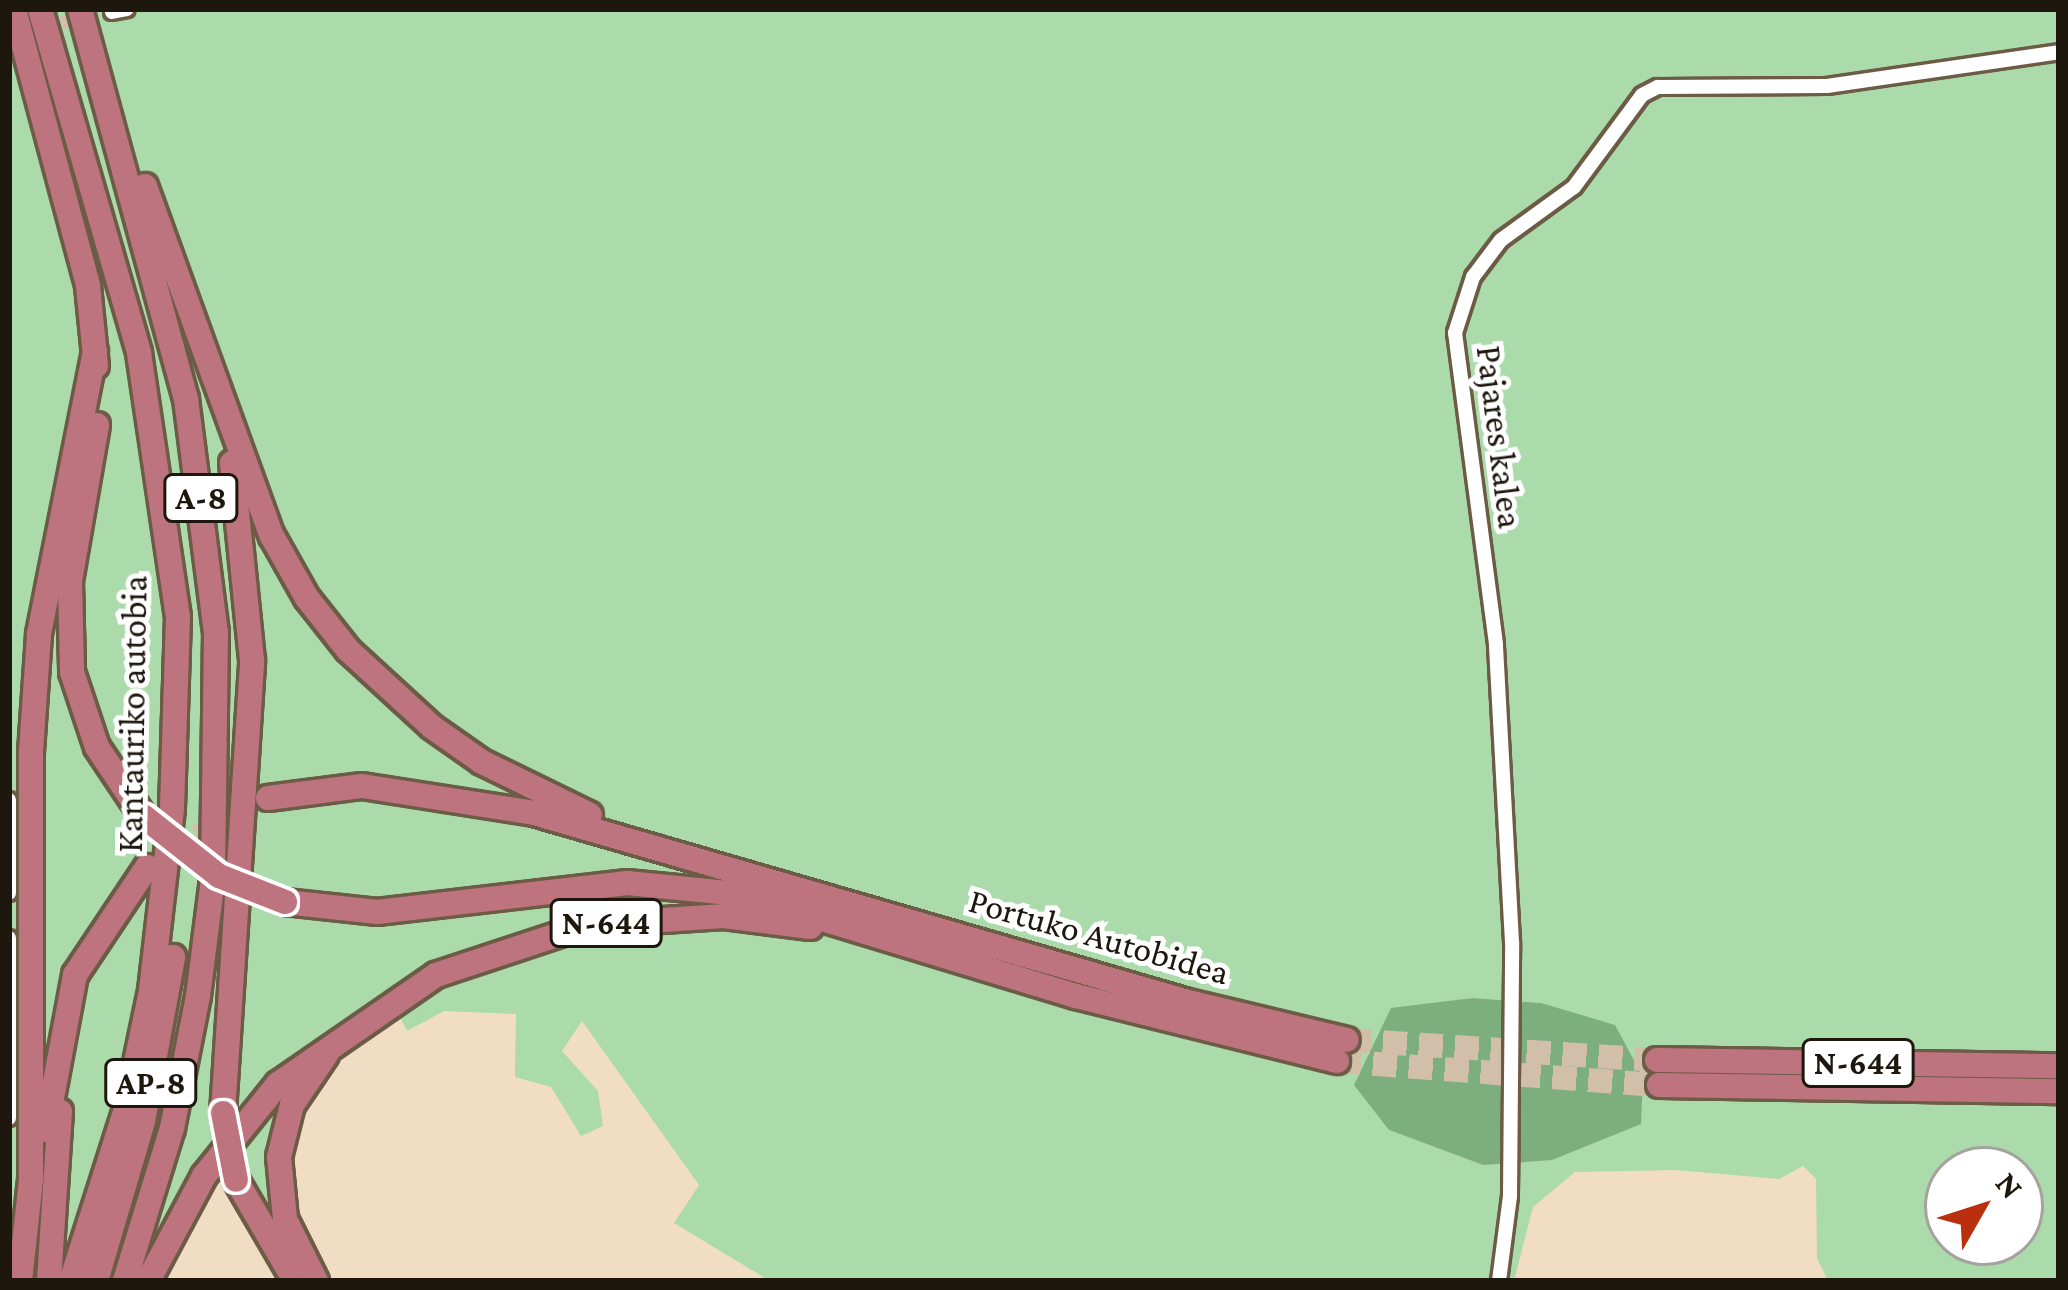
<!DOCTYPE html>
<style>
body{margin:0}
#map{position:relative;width:2068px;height:1290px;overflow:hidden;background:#f1ddc4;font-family:"Crimson Pro",serif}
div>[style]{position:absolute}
.green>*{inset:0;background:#abdaab}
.forest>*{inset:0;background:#7dae7e}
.street-tunnel>*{height:14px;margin-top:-7px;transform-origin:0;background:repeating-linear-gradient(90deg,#d1bfa9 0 14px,transparent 0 21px)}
.highway-tunnel>*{height:24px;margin-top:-12px;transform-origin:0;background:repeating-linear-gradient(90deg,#d1bfa9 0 24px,transparent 0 36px)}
.roads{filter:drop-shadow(3px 0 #6c5b45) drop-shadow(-3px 0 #6c5b45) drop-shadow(0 3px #6c5b45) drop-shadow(0 -3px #6c5b45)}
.street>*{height:14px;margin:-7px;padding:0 7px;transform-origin:7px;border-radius:7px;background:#fff}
.highway>*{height:24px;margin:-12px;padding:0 12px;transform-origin:12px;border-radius:12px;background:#be747f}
.bridges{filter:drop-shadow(3px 0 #fff) drop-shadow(-3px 0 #fff) drop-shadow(0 3px #fff) drop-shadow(0 -3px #fff)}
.highway-bridge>*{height:24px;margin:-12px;padding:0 12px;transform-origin:12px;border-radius:12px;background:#be747f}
span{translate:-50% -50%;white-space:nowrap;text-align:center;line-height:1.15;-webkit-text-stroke:10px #fff;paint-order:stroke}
.shield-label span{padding:3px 9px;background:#fff;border:3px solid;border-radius:9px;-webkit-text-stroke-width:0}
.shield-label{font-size:33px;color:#1e170e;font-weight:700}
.street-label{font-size:36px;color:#1e170e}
.frame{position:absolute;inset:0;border:12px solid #1e170e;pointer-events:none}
.north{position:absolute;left:1924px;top:1146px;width:120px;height:120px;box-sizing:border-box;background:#fff;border:3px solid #a5a29f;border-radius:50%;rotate:51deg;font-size:33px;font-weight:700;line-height:48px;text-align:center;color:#1e170e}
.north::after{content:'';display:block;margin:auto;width:42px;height:54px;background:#ba2f0e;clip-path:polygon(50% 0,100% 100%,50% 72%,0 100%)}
</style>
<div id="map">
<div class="green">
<i style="clip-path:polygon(evenodd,9px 9px,2059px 9px,2059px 1281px,1828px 1281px,1817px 1258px,1816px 1179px,1803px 1166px,1779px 1179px,1675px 1170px,1575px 1172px,1533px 1207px,1514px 1281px,770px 1281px,674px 1223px,699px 1185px,582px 1021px,562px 1051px,598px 1091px,603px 1126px,581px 1136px,551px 1087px,515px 1077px,516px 1014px,444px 1011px,407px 1031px,399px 1015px,363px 1042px,328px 1071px,295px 1134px,290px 1169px,300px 1228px,329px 1281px,278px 1281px,220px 1176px,163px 1281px,9px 1281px,9px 9px,1473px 998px,1541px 1003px,1483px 1165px,1389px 1130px,1444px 1003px,1473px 998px,9px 9px,1948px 1170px,2020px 1170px,2020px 1242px,1948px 1242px,1948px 1170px)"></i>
</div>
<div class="forest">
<i style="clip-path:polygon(1473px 998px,1541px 1003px,1615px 1025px,1643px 1077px,1641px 1124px,1552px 1160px,1483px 1165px,1389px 1130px,1354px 1085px,1391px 1008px)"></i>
</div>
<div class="street-tunnel">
<i style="left:41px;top:28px;width:73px;rotate:-12.7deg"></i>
</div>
<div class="highway-tunnel">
<i style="left:165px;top:855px;width:118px;rotate:-29deg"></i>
<i style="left:1347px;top:1040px;width:311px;rotate:3.7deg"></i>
<i style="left:1337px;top:1061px;width:323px;rotate:4.3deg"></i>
</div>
<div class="roads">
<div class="street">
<i style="left:112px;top:12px;width:15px;rotate:-11deg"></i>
<i style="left:9px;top:800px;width:93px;rotate:90deg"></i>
<i style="left:9px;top:938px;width:180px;rotate:90deg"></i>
<i style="left:1499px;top:1281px;width:86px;rotate:-82.6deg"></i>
<i style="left:1510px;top:1196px;width:254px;rotate:-89.5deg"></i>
<i style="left:1512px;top:942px;width:298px;rotate:-93.1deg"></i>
<i style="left:1496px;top:644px;width:314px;rotate:-97.5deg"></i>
<i style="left:1455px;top:333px;width:59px;rotate:-72.2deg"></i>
<i style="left:1473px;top:277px;width:46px;rotate:-52.9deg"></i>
<i style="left:1501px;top:240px;width:90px;rotate:-36deg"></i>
<i style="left:1574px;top:187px;width:114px;rotate:-53.5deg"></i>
<i style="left:1642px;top:95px;width:18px;rotate:-27deg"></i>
<i style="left:1658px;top:87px;width:169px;rotate:-0.3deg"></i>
<i style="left:1827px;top:86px;width:234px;rotate:-8.3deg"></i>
</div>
<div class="highway">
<i style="left:14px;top:9px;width:287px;rotate:75deg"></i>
<i style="left:88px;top:286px;width:80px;rotate:84.3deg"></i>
<i style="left:40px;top:9px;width:358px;rotate:73.9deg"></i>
<i style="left:139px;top:353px;width:267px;rotate:81.6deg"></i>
<i style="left:178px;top:617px;width:192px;rotate:91.8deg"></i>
<i style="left:172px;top:809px;width:183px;rotate:96.6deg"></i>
<i style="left:151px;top:991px;width:117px;rotate:101.8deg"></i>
<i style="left:127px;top:1106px;width:184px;rotate:107.7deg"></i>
<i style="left:80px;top:9px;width:404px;rotate:74.8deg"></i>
<i style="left:186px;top:399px;width:235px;rotate:82.7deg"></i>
<i style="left:216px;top:632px;width:247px;rotate:90.7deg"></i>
<i style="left:213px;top:879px;width:118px;rotate:97.3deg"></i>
<i style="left:198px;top:996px;width:135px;rotate:101.1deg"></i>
<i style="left:172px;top:1128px;width:160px;rotate:107.1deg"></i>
<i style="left:145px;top:186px;width:372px;rotate:70.1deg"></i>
<i style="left:272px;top:536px;width:71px;rotate:60.6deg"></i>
<i style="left:307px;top:598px;width:66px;rotate:51.7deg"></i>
<i style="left:348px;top:650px;width:114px;rotate:42.5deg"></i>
<i style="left:432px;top:727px;width:61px;rotate:35deg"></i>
<i style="left:482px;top:762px;width:120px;rotate:26.1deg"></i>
<i style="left:97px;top:425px;width:158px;rotate:99.8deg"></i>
<i style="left:70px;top:581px;width:91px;rotate:88.7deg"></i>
<i style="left:72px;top:672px;width:79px;rotate:71.6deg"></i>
<i style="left:97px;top:747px;width:83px;rotate:56.3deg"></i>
<i style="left:268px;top:798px;width:95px;rotate:-7.3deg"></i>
<i style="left:362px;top:786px;width:174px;rotate:8.9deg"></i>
<i style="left:534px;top:813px;width:681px;rotate:16.12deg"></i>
<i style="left:1188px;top:1002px;width:163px;rotate:13.4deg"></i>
<i style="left:285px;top:902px;width:93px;rotate:6.2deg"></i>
<i style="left:377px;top:912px;width:252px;rotate:-6.6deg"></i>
<i style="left:627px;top:883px;width:114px;rotate:5.6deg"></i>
<i style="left:740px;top:894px;width:351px;rotate:16.9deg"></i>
<i style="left:1076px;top:996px;width:269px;rotate:14deg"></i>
<i style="left:1657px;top:1060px;width:402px;rotate:0.9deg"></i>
<i style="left:1659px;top:1085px;width:400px;rotate:0.9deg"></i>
<i style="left:223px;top:1113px;width:454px;rotate:-86.3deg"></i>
<i style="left:252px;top:660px;width:198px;rotate:-95.8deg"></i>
<i style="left:46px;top:1130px;width:158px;rotate:-79.4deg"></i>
<i style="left:75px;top:975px;width:130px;rotate:-56.3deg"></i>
<i style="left:236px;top:1180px;width:117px;rotate:59.7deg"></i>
<i style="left:20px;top:1281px;width:103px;rotate:-83.8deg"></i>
<i style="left:31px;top:1179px;width:427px;rotate:-90deg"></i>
<i style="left:31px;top:752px;width:118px;rotate:-86.1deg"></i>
<i style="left:39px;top:634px;width:288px;rotate:-78.8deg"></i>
<i style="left:49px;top:1281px;width:170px;rotate:-86.3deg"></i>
<i style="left:96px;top:1281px;width:167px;rotate:-73.6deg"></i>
<i style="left:143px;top:1121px;width:167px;rotate:-79.6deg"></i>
<i style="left:148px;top:1281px;width:119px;rotate:-61.9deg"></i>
<i style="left:204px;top:1176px;width:118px;rotate:-51.2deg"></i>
<i style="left:278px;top:1084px;width:192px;rotate:-34.6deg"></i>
<i style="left:436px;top:975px;width:159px;rotate:-18.3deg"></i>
<i style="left:587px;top:925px;width:137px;rotate:-3.8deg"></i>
<i style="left:724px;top:916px;width:87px;rotate:7.3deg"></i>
<i style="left:316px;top:1281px;width:69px;rotate:-116.6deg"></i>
<i style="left:285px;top:1219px;width:62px;rotate:-95.5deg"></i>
<i style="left:279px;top:1157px;width:54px;rotate:-76deg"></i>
<i style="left:292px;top:1105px;width:60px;rotate:-55.8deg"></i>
</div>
</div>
<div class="bridges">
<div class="highway-bridge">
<i style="left:143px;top:816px;width:97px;rotate:38.3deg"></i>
<i style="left:219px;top:876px;width:71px;rotate:21.5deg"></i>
<i style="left:223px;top:1113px;width:68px;rotate:79deg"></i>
</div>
</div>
<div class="shield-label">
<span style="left:201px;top:498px">A-8</span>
<span style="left:606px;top:923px">N-644</span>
<span style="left:1858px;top:1063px">N-644</span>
<span style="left:151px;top:1083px">AP-8</span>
</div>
<div class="street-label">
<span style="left:1499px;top:437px;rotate:83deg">Pajares kalea</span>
<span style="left:133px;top:714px;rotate:-89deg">Kantauriko autobia</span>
<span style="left:1099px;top:937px;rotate:16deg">Portuko Autobidea</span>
</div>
<div class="frame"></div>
<div class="north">N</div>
</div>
